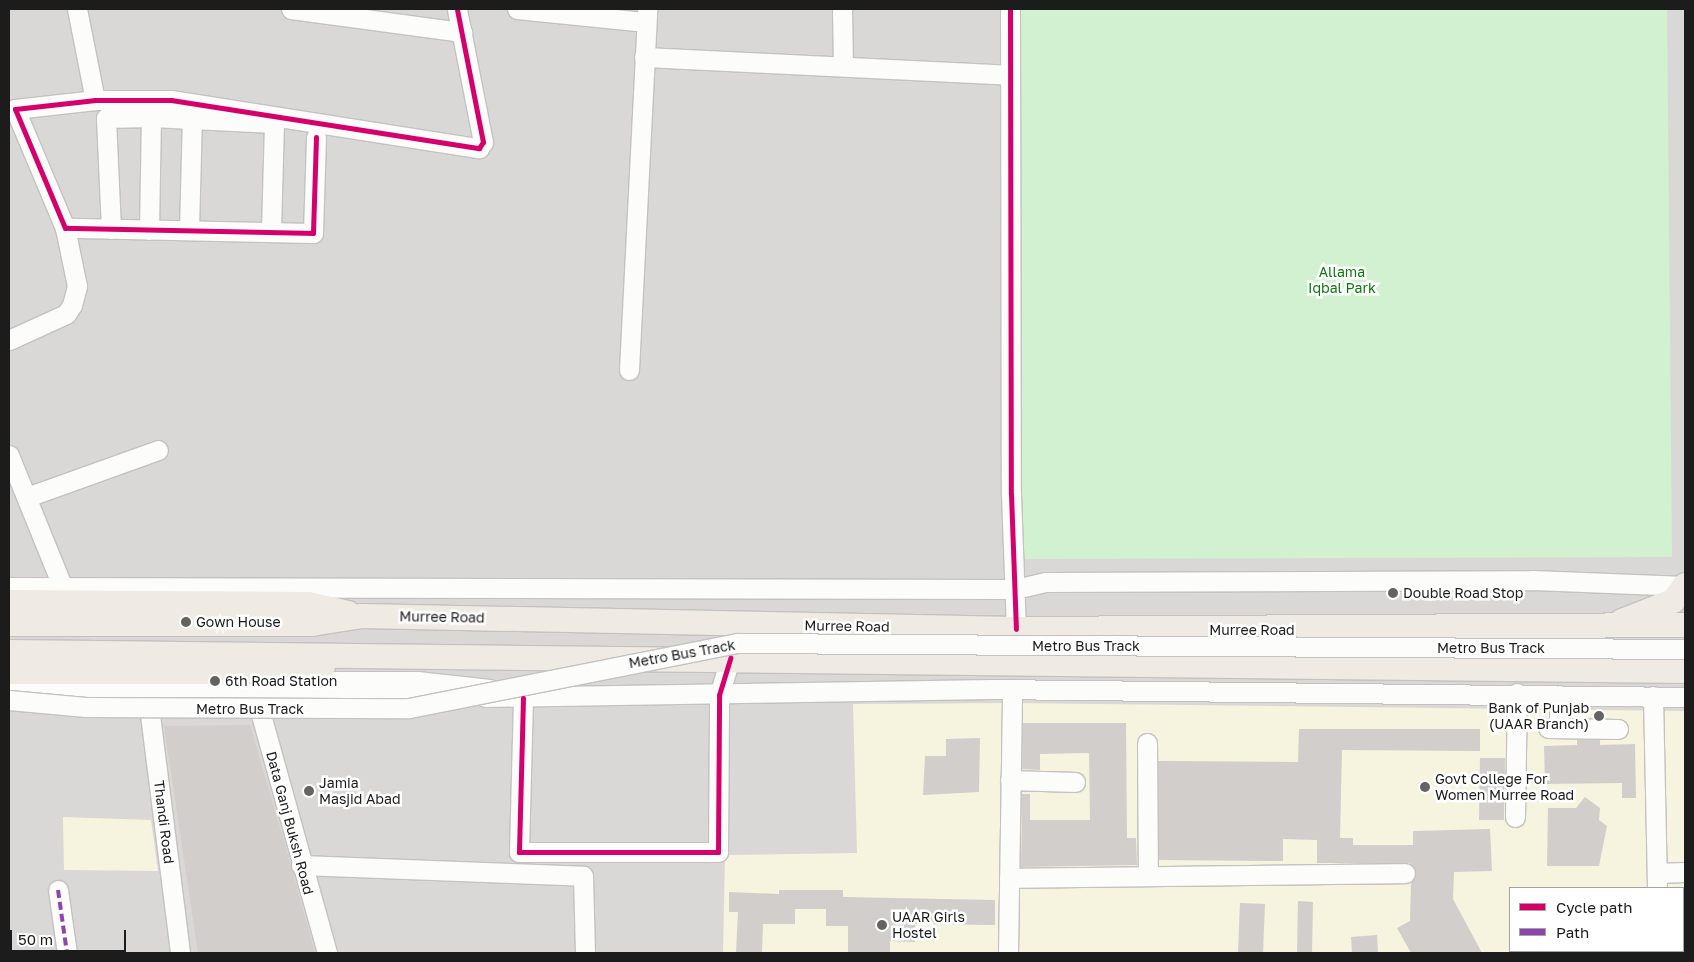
<!DOCTYPE html>
<style>
body{margin:0}
#map{position:relative;width:1694px;height:962px;overflow:hidden;background:#ebe8e5;font-family:"Golos Text",sans-serif}
div>[style]{position:absolute}
.residential>*{inset:0;background:#dad8d6}
.education>*{inset:0;background:#f6f3df}
.religious>*{inset:0;background:#d9d8d6}
.park>*{inset:0;background:#d2f1d0}
.building>*{inset:0;background:#d1cecc}
.roads{filter:drop-shadow(1px 0 #c3c2c1) drop-shadow(-1px 0 #c3c2c1) drop-shadow(0 1px #c3c2c1) drop-shadow(0 -1px #c3c2c1)}
.minor>*{height:19px;margin:-9.5px;padding:0 9.5px;transform-origin:9.5px;border-radius:9.5px;background:#fcfcfb}
.major>*{height:24px;margin:-12px;padding:0 12px;transform-origin:12px;border-radius:12px;background:#efeae3}
.bridges{filter:drop-shadow(1px 0 #c3c2c1) drop-shadow(-1px 0 #c3c2c1) drop-shadow(0 1px #c3c2c1) drop-shadow(0 -1px #c3c2c1)}
.minor-bridge>*{height:19px;margin:-9.5px;padding:0 9.5px;transform-origin:9.5px;border-radius:9.5px;background:#fcfcfb}
.quiet>*{height:4px;margin-top:-2px;transform-origin:0;background:repeating-linear-gradient(90deg,#8e44ad 0 8px,transparent 0 12px)}
.cycleway>*{height:5px;margin:-2.5px;padding:0 2.5px;transform-origin:2.5px;border-radius:2.5px;background:#d6006c}
.dots>*{width:14px;height:14px;translate:-50% -50%;box-sizing:border-box;border:2px solid #fff;border-radius:50%}
span{translate:-50% -50%;white-space:nowrap;text-align:center;line-height:1.15;-webkit-text-stroke:5px #fff;paint-order:stroke}
.park-label{font-size:14px;color:#0b790d}
.poi-label{font-size:14px;color:#1c1c1c}
.left{translate:0 -50%;text-align:left}
.right{translate:-100% -50%;text-align:right}
.street-label{font-size:14px;color:#1c1c1c}
.frame{position:absolute;inset:0;border:10px solid #1c1c1c;pointer-events:none}
.legend{position:absolute;left:1509px;top:887px;width:175px;height:65px;box-sizing:border-box;background:#fff;border:1px solid #a4a4a4;margin:0;padding:6px 9px;list-style:none;font-size:15px;color:#1c1c1c}
.legend li{display:flex;align-items:center;gap:10px;height:25px}
.legend b{width:25px;border:1px solid #a4a4a4}
.scale{position:absolute;left:10px;top:930px;width:116px;height:22px;box-sizing:border-box;border:2px solid #1c1c1c;border-top:0;padding-left:6px;font-size:15px;line-height:18px;white-space:nowrap;color:#1c1c1c;-webkit-text-stroke:4px #fff;paint-order:stroke}
</style>
<div id="map">
<div class="residential">
<i style="clip-path:polygon(evenodd,9px 9px,1685px 9px,1685px 953px,9px 953px,9px 9px,1510px 888px,1683px 888px,1683px 951px,1510px 951px,1510px 888px)"></i>
</div>
<div class="education">
<i style="clip-path:polygon(evenodd,1011px 703px,1685px 711px,1685px 953px,723px 953px,725px 855px,857px 853px,853px 704px,1011px 703px,1510px 888px,1683px 888px,1683px 951px,1510px 951px,1510px 888px)"></i>
<i style="clip-path:polygon(63px 817px,151px 820px,158px 871px,64px 870px)"></i>
</div>
<div class="religious">
<i style="clip-path:polygon(342px 769px,372px 817px,337px 842px,312px 808px,317px 804px,309px 791px)"></i>
</div>
<div class="park">
<i style="clip-path:polygon(1011px 9px,1667px 9px,1672px 557px,1013px 559px)"></i>
</div>
<div class="building">
<i style="clip-path:polygon(1023px 723px,1126px 723px,1127px 838px,1136px 838px,1137px 865px,1021px 867px,1022px 794px,1030px 794px,1030px 820px,1090px 820px,1089px 753px,1040px 754px,1040px 770px,1022px 769px)"></i>
<i style="clip-path:polygon(250px 725px,289px 858px,315px 953px,198px 953px,164px 726px)"></i>
<i style="clip-path:polygon(1299px 729px,1480px 729px,1480px 751px,1342px 750px,1340px 838px,1353px 838px,1353px 845px,1413px 845px,1413px 831px,1490px 829px,1492px 871px,1454px 872px,1453px 899px,1482px 953px,1411px 953px,1397px 928px,1410px 921px,1411px 883px,1416px 873px,1410px 863px,1317px 863px,1317px 840px,1283px 839px,1283px 861px,1159px 860px,1158px 761px,1298px 762px)"></i>
<i style="clip-path:polygon(980px 738px,979px 792px,923px 795px,925px 756px,946px 756px,946px 739px)"></i>
<i style="clip-path:polygon(1577px 740px,1600px 740px,1600px 745px,1635px 744px,1636px 798px,1622px 798px,1622px 783px,1545px 784px,1544px 746px,1577px 745px)"></i>
<i style="clip-path:polygon(1480px 758px,1505px 758px,1504px 820px,1479px 820px)"></i>
<i style="clip-path:polygon(1585px 797px,1600px 808px,1599px 820px,1607px 826px,1599px 866px,1547px 866px,1548px 808px,1576px 808px)"></i>
<i style="clip-path:polygon(779px 890px,843px 890px,843px 897px,995px 900px,995px 925px,915px 924px,915px 942px,890px 941px,890px 953px,848px 953px,848px 926px,826px 926px,826px 909px,795px 909px,795px 924px,763px 924px,762px 952px,736px 953px,738px 912px,729px 912px,729px 892px,779px 894px)"></i>
<i style="clip-path:polygon(1298px 901px,1313px 902px,1312px 953px,1297px 953px)"></i>
<i style="clip-path:polygon(1240px 903px,1265px 904px,1263px 953px,1238px 953px)"></i>
<i style="clip-path:polygon(1377px 935px,1378px 953px,1352px 953px,1351px 937px)"></i>
</div>
<div class="roads">
<div class="minor">
<i style="left:77px;top:9px;width:93px;rotate:78.8deg"></i>
<i style="left:291px;top:9px;width:173px;rotate:7.7deg"></i>
<i style="left:517px;top:9px;width:130px;rotate:5.8deg"></i>
<i style="left:842px;top:9px;width:57px;rotate:89deg"></i>
<i style="left:1010px;top:9px;width:485px;rotate:89.9deg"></i>
<i style="left:1011px;top:494px;width:135px;rotate:87.9deg"></i>
<i style="left:644px;top:57px;width:366px;rotate:2.8deg"></i>
<i style="left:316px;top:137px;width:96px;rotate:91.8deg"></i>
<i style="left:313px;top:233px;width:248px;rotate:-178.8deg"></i>
<i style="left:65px;top:228px;width:129px;rotate:-112.8deg"></i>
<i style="left:15px;top:109px;width:81px;rotate:-6.4deg"></i>
<i style="left:95px;top:100px;width:76px"></i>
<i style="left:171px;top:100px;width:312px;rotate:8.9deg"></i>
<i style="left:479px;top:148px;width:7px;rotate:-56deg"></i>
<i style="left:483px;top:142px;width:136px;rotate:-101.1deg"></i>
<i style="left:111px;top:229px;width:111px;rotate:-92.6deg"></i>
<i style="left:106px;top:118px;width:45px;rotate:-1.3deg"></i>
<i style="left:151px;top:117px;width:123px;rotate:2.8deg"></i>
<i style="left:274px;top:123px;width:109px;rotate:91.6deg"></i>
<i style="left:149px;top:230px;width:113px;rotate:-89deg"></i>
<i style="left:189px;top:230px;width:112px;rotate:-88.5deg"></i>
<i style="left:9px;top:340px;width:63px;rotate:-24.5deg"></i>
<i style="left:66px;top:314px;width:11px;rotate:-56deg"></i>
<i style="left:72px;top:305px;width:20px;rotate:-75deg"></i>
<i style="left:77px;top:286px;width:59px;rotate:-101.7deg"></i>
<i style="left:629px;top:370px;width:361px;rotate:-87.1deg"></i>
<i style="left:9px;top:455px;width:144px;rotate:67.9deg"></i>
<i style="left:27px;top:497px;width:139px;rotate:-19.7deg"></i>
<i style="left:9px;top:587px;width:1006px;rotate:0.11deg"></i>
<i style="left:1015px;top:589px;width:31px;rotate:-13deg"></i>
<i style="left:1045px;top:582px;width:488px;rotate:-0.2deg"></i>
<i style="left:1533px;top:580px;width:152px;rotate:2.3deg"></i>
<i style="left:267px;top:681px;width:150px"></i>
<i style="left:417px;top:681px;width:73px;rotate:6.3deg"></i>
<i style="left:9px;top:689px;width:438px;rotate:0.9deg"></i>
<i style="left:147px;top:691px;width:264px;rotate:82.8deg"></i>
<i style="left:255px;top:693px;width:270px;rotate:74.5deg"></i>
<i style="left:1559px;top:695px;width:33px;rotate:90deg"></i>
<i style="left:1653px;top:696px;width:192px;rotate:88.8deg"></i>
<i style="left:485px;top:697px;width:506px;rotate:-0.91deg"></i>
<i style="left:991px;top:689px;width:694px;rotate:0.66deg"></i>
<i style="left:523px;top:698px;width:154px;rotate:91.5deg"></i>
<i style="left:519px;top:852px;width:199px"></i>
<i style="left:718px;top:852px;width:157px;rotate:-89.6deg"></i>
<i style="left:719px;top:695px;width:39px;rotate:-73deg"></i>
<i style="left:1548px;top:728px;width:70px;rotate:0.8deg"></i>
<i style="left:1147px;top:743px;width:133px;rotate:89.6deg"></i>
<i style="left:1010px;top:780px;width:65px;rotate:1.8deg"></i>
<i style="left:1515px;top:817px;width:124px;rotate:-89.1deg"></i>
<i style="left:301px;top:865px;width:282px;rotate:2.2deg"></i>
<i style="left:583px;top:876px;width:77px;rotate:88.5deg"></i>
<i style="left:1657px;top:873px;width:28px;rotate:-2deg"></i>
<i style="left:1009px;top:878px;width:396px;rotate:-0.7deg"></i>
<i style="left:58px;top:890px;width:64px;rotate:81.9deg"></i>
<i style="left:1008px;top:953px;width:263px;rotate:-89.1deg"></i>
<i style="left:1657px;top:953px;width:2px;rotate:-90deg"></i>
</div>
<div class="major">
<i style="left:9px;top:602px;width:299px;rotate:0.4deg"></i>
<i style="left:308px;top:604px;width:41px;rotate:12.7deg"></i>
<i style="left:1622px;top:621px;width:55px;rotate:-21.4deg"></i>
<i style="left:1673px;top:601px;width:20px;rotate:-53deg"></i>
<i style="left:9px;top:624px;width:303px"></i>
<i style="left:312px;top:624px;width:51px;rotate:-9.1deg"></i>
<i style="left:362px;top:616px;width:654px;rotate:1.14deg"></i>
<i style="left:1016px;top:629px;width:669px;rotate:-0.34deg"></i>
<i style="left:9px;top:652px;width:1676px;rotate:0.65deg"></i>
<i style="left:9px;top:672px;width:208px"></i>
<i style="left:217px;top:672px;width:106px;rotate:-2.7deg"></i>
</div>
</div>
<div class="bridges">
<div class="minor-bridge">
<i style="left:9px;top:700px;width:77px;rotate:5.2deg"></i>
<i style="left:86px;top:707px;width:323px;rotate:0.2deg"></i>
<i style="left:409px;top:708px;width:334px;rotate:-11.2deg"></i>
<i style="left:737px;top:643px;width:948px;rotate:0.36deg"></i>
</div>
</div>
<div class="quiet">
<i style="left:58px;top:890px;width:64px;rotate:81.9deg"></i>
</div>
<div class="cycleway">
<i style="left:1010px;top:9px;width:485px;rotate:89.9deg"></i>
<i style="left:1011px;top:494px;width:135px;rotate:87.9deg"></i>
<i style="left:316px;top:137px;width:96px;rotate:91.8deg"></i>
<i style="left:313px;top:233px;width:248px;rotate:-178.8deg"></i>
<i style="left:65px;top:228px;width:129px;rotate:-112.8deg"></i>
<i style="left:15px;top:109px;width:81px;rotate:-6.4deg"></i>
<i style="left:95px;top:100px;width:76px"></i>
<i style="left:171px;top:100px;width:312px;rotate:8.9deg"></i>
<i style="left:479px;top:148px;width:7px;rotate:-56deg"></i>
<i style="left:483px;top:142px;width:136px;rotate:-101.1deg"></i>
<i style="left:523px;top:698px;width:154px;rotate:91.5deg"></i>
<i style="left:519px;top:852px;width:199px"></i>
<i style="left:718px;top:852px;width:157px;rotate:-89.6deg"></i>
<i style="left:719px;top:695px;width:39px;rotate:-73deg"></i>
</div>
<div class="dots">
<i style="left:1393px;top:593px;background:#646362"></i>
<i style="left:186px;top:622px;background:#646362"></i>
<i style="left:215px;top:681px;background:#646362"></i>
<i style="left:1599px;top:716px;background:#646362"></i>
<i style="left:1425px;top:787px;background:#646362"></i>
<i style="left:309px;top:791px;background:#646362"></i>
<i style="left:882px;top:925px;background:#646362"></i>
</div>
<div class="park-label">
<span style="left:1342px;top:280px">Allama<br>Iqbal Park</span>
</div>
<div class="poi-label">
<span class="left" style="left:1403px;top:593px">Double Road Stop</span>
<span class="left" style="left:196px;top:622px">Gown House</span>
<span class="left" style="left:225px;top:681px">6th Road Station</span>
<span class="right" style="left:1589px;top:716px">Bank of Punjab<br>(UAAR Branch)</span>
<span class="left" style="left:1435px;top:787px">Govt College For<br>Women Murree Road</span>
<span class="left" style="left:319px;top:791px">Jamia<br>Masjid Abad</span>
<span class="left" style="left:892px;top:925px">UAAR Girls<br>Hostel</span>
</div>
<div class="street-label">
<span style="left:442px;top:617px;rotate:1deg">Murree Road</span>
<span style="left:847px;top:626px;rotate:1deg">Murree Road</span>
<span style="left:1252px;top:630px">Murree Road</span>
<span style="left:1086px;top:646px">Metro Bus Track</span>
<span style="left:1491px;top:648px">Metro Bus Track</span>
<span style="left:682px;top:654px;rotate:-10deg">Metro Bus Track</span>
<span style="left:250px;top:709px">Metro Bus Track</span>
<span style="left:164px;top:822px;rotate:83deg">Thandi Road</span>
<span style="left:290px;top:823px;rotate:75deg">Data Ganj Buksh Road</span>
</div>
<div class="frame"></div>
<ul class="legend">
<li><b style="height:6px;background:#d6006c"></b>Cycle path</li>
<li><b style="height:6px;background:#8e44ad"></b>Path</li>
</ul>
<div class="scale">50 m</div>
</div>
